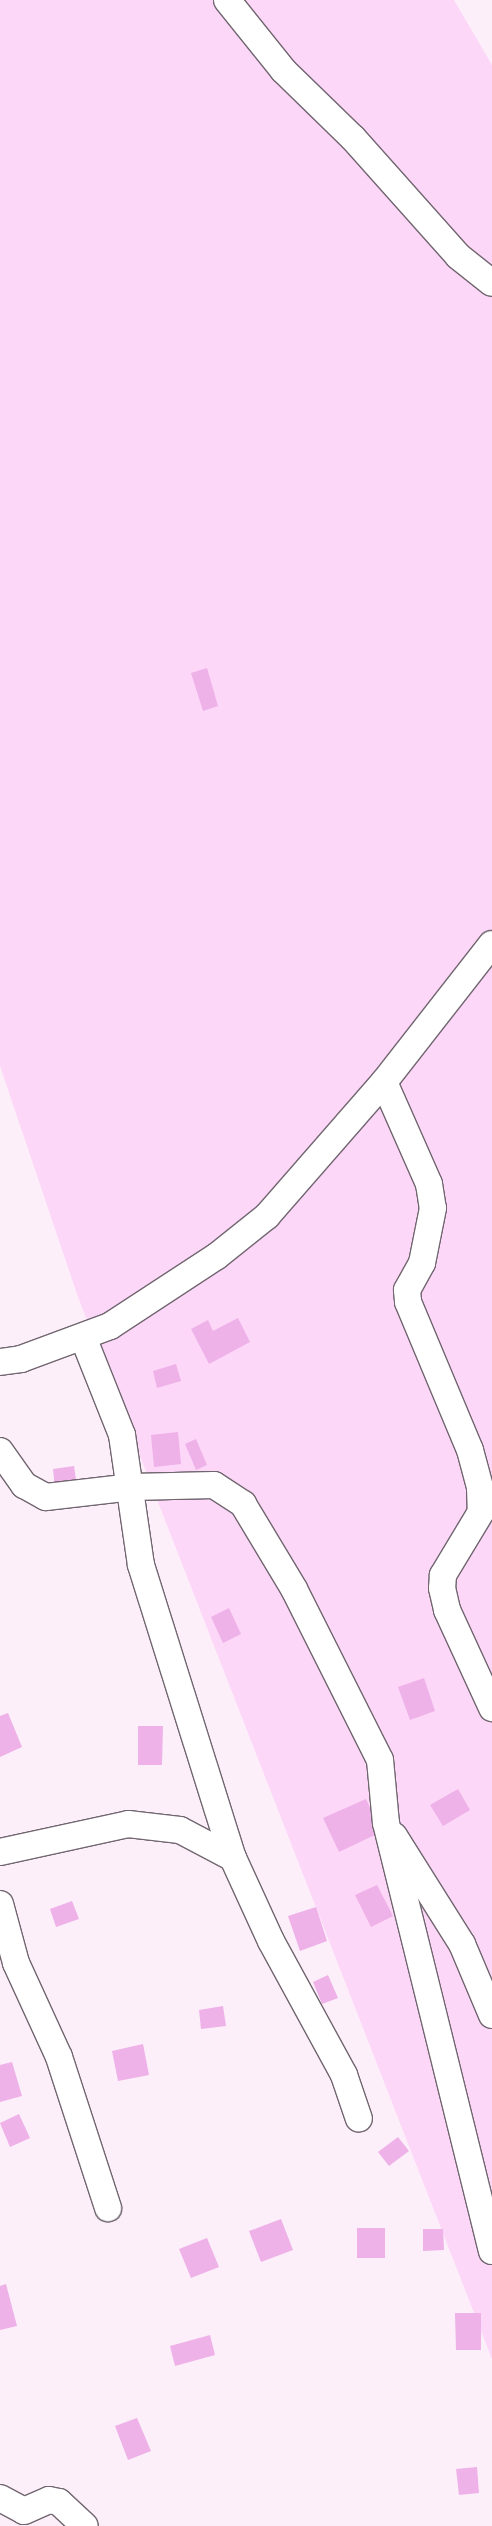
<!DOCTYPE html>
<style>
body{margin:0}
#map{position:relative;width:492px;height:2526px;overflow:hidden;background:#fceffa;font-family:"Golos Text",sans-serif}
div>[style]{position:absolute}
.green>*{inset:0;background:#fdd7f8}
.building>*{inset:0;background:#eeb1e8}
.roads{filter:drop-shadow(1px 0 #716670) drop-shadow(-1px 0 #716670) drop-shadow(0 1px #716670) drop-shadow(0 -1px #716670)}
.minor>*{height:26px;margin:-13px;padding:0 13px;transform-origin:13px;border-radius:13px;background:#fff}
span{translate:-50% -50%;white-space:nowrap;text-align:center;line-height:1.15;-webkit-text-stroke:4.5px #fff;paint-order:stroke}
</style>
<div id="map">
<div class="green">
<i style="clip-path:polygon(0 0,454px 0,492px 65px,492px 2359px,78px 1297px,0 1066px)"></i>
</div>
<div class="building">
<i style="clip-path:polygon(207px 668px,218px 706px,203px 711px,191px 673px)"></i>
<i style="clip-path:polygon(238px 1318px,250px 1342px,209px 1364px,191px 1329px,208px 1320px,213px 1331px)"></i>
<i style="clip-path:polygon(176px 1364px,181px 1381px,157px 1388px,153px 1371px)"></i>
<i style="clip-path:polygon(178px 1432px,181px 1464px,154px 1467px,151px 1435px)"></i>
<i style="clip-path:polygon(196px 1439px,207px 1465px,196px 1470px,185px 1444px)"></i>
<i style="clip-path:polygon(74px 1466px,77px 1487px,55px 1489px,53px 1469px)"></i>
<i style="clip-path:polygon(229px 1608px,241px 1634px,223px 1643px,211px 1617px)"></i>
<i style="clip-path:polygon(424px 1678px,435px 1711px,410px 1720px,398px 1687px)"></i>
<i style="clip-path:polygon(8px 1713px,22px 1747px,0 1757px,0 1716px)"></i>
<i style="clip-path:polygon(138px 1726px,163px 1726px,162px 1765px,138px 1765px)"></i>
<i style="clip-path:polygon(458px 1789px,470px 1810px,443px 1826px,430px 1805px)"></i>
<i style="clip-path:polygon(366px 1799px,381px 1832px,339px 1852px,323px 1818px)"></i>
<i style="clip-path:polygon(377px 1885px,393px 1916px,371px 1927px,355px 1895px)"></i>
<i style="clip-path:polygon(72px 1901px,79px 1919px,56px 1927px,50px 1909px)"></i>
<i style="clip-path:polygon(316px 1907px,327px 1941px,300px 1951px,288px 1916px)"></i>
<i style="clip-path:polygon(328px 1975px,338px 1998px,322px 2004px,313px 1982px)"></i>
<i style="clip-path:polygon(223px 2006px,226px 2026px,201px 2029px,199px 2010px)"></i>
<i style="clip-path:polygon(143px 2044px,149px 2075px,118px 2081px,112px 2051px)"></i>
<i style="clip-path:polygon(12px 2062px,22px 2096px,0 2102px,0 2065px)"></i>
<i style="clip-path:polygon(19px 2114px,30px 2138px,10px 2147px,0 2123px)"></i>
<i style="clip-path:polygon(398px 2137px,409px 2151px,389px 2166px,378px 2152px)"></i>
<i style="clip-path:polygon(281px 2219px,293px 2250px,261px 2262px,249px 2231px)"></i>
<i style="clip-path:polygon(357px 2228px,385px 2228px,385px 2258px,357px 2258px)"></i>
<i style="clip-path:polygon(423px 2229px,443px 2229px,444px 2250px,423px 2251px)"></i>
<i style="clip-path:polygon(207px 2238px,219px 2267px,191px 2278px,179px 2249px)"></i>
<i style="clip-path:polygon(6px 2284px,17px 2326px,0 2330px,0 2286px)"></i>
<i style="clip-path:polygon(455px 2313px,481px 2313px,481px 2350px,456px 2350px)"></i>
<i style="clip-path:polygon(210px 2335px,215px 2355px,175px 2366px,170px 2346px)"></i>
<i style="clip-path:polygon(137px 2418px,151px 2451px,128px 2460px,115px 2426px)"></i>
<i style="clip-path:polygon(477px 2467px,479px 2493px,459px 2495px,456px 2469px)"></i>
</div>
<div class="roads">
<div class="minor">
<i style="left:227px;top:0;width:90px;rotate:51.3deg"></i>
<i style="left:283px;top:70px;width:98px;rotate:44.2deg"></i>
<i style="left:353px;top:138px;width:158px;rotate:48.3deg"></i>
<i style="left:458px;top:256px;width:43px;rotate:38.5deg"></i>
<i style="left:384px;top:1082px;width:111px;rotate:66.2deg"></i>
<i style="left:429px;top:1184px;width:24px;rotate:81deg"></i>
<i style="left:433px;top:1208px;width:56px;rotate:101.3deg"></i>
<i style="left:422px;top:1263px;width:31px;rotate:119deg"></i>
<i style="left:407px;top:1290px;width:12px;rotate:85deg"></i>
<i style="left:408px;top:1302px;width:160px;rotate:67.3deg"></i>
<i style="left:470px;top:1450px;width:39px;rotate:75deg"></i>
<i style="left:480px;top:1488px;width:24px;rotate:88deg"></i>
<i style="left:481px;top:1512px;width:74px;rotate:121.1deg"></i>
<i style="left:443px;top:1575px;width:13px;rotate:94deg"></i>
<i style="left:442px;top:1588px;width:23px;rotate:77deg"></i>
<i style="left:447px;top:1610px;width:108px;rotate:65.3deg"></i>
<i style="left:83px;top:1337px;width:105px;rotate:68.3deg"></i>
<i style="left:122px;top:1435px;width:131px;rotate:81.7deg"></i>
<i style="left:141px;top:1565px;width:307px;rotate:72.6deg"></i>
<i style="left:233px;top:1858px;width:91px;rotate:65.4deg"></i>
<i style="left:271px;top:1941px;width:153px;rotate:61.4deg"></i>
<i style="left:344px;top:2075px;width:46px;rotate:71.2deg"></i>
<i style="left:0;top:1362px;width:21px;rotate:-8deg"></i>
<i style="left:21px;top:1359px;width:95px;rotate:-20.3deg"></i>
<i style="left:110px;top:1326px;width:128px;rotate:-33.2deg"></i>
<i style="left:217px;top:1256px;width:64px;rotate:-38.7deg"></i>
<i style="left:267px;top:1216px;width:178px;rotate:-48.9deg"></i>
<i style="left:384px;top:1082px;width:175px;rotate:-52deg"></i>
<i style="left:0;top:1451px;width:42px;rotate:54.8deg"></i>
<i style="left:24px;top:1485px;width:25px;rotate:29deg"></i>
<i style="left:46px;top:1497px;width:87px;rotate:-6.6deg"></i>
<i style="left:132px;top:1487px;width:82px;rotate:-1.4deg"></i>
<i style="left:214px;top:1485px;width:35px;rotate:33deg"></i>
<i style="left:243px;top:1504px;width:99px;rotate:59deg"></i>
<i style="left:294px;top:1589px;width:191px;rotate:63.3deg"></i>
<i style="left:380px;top:1760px;width:63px;rotate:84.6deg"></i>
<i style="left:386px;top:1823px;width:441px;rotate:76.1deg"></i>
<i style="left:394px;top:1836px;width:128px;rotate:57.8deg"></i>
<i style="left:462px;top:1944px;width:77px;rotate:67.1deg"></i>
<i style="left:0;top:1852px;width:131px;rotate:-12.3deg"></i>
<i style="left:128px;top:1824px;width:52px;rotate:6.6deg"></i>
<i style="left:180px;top:1830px;width:60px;rotate:27.8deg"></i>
<i style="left:0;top:1904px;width:61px;rotate:74.8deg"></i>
<i style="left:16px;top:1963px;width:103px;rotate:65.4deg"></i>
<i style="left:59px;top:2057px;width:159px;rotate:72deg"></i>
<i style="left:0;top:2498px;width:27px;rotate:28deg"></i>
<i style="left:24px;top:2511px;width:27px;rotate:-24deg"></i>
<i style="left:49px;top:2500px;width:10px;rotate:11deg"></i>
<i style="left:59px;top:2502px;width:35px;rotate:43deg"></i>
</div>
</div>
</div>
